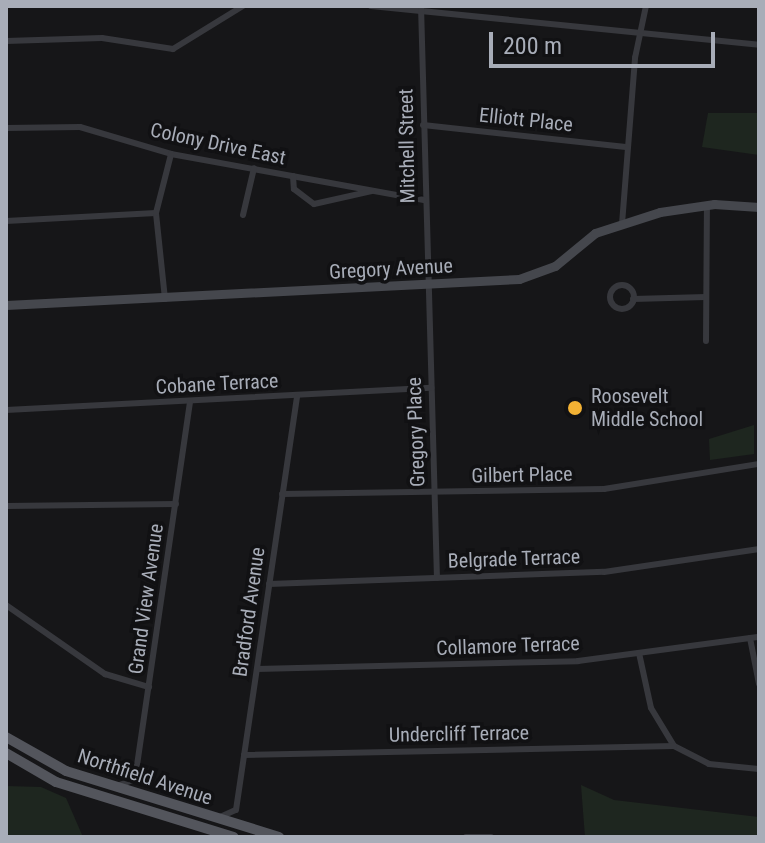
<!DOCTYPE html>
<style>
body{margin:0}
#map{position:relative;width:765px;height:843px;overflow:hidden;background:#161618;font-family:"Roboto Condensed",sans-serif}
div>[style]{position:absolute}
.green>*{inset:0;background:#1e261f}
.minor>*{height:6px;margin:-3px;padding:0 3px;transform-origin:3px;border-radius:3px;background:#37383d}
.minor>.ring{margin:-3px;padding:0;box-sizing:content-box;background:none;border:6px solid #37383d;border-radius:50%}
.secondary>*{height:9px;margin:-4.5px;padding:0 4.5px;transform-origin:4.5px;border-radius:4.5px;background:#45474d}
.primary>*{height:10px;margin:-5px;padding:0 5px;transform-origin:5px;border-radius:5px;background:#53555c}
.dots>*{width:22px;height:22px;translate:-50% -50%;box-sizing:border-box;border:4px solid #111113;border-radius:50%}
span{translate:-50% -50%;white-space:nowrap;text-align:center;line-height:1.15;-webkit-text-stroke:7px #111113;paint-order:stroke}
.street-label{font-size:20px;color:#a8adb8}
.poi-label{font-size:20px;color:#a8adb8}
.left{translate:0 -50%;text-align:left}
.frame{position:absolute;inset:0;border:8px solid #a8adb8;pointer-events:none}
.scale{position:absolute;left:489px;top:32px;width:226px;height:36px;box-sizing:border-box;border:4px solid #a8adb8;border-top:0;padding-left:10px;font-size:24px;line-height:28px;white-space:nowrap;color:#a8adb8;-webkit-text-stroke:6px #111113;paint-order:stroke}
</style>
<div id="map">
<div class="green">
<i style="clip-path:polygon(708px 113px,759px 113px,759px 155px,702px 147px)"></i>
<i style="clip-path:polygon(754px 425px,754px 454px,710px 460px,709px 439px)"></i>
<i style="clip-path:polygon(581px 785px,614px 800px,759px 817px,759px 837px,585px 837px)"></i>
<i style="clip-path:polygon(6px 786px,41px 787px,66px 798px,83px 837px,6px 837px)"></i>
</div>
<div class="minor">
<i style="left:371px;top:6px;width:390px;rotate:5.7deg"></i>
<i style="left:421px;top:6px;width:572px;rotate:88.4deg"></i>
<i style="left:6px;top:41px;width:96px;rotate:-1.8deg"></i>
<i style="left:102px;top:38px;width:72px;rotate:8.8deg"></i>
<i style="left:173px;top:49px;width:82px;rotate:-31.6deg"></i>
<i style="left:423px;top:125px;width:204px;rotate:6.2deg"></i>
<i style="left:6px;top:128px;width:74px;rotate:-0.8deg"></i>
<i style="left:80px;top:127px;width:95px;rotate:16.5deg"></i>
<i style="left:171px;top:154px;width:257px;rotate:10.3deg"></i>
<i style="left:293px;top:176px;width:13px;rotate:86deg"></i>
<i style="left:294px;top:189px;width:25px;rotate:37deg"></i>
<i style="left:314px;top:204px;width:59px;rotate:-12.6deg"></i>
<i style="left:243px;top:215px;width:48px;rotate:-76.8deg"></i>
<i style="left:6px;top:221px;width:150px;rotate:-3.1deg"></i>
<i style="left:622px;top:224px;width:167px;rotate:-85.5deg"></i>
<i style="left:635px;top:58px;width:53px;rotate:-78.1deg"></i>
<i class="ring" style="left:610px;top:285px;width:18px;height:18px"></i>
<i style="left:165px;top:299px;width:86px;rotate:-96deg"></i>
<i style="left:156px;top:213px;width:61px;rotate:-75.7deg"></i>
<i style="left:633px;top:299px;width:73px;rotate:-1.6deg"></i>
<i style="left:706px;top:341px;width:136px;rotate:-89.6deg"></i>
<i style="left:6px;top:410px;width:426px;rotate:-3deg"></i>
<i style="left:282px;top:494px;width:322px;rotate:-0.9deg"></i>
<i style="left:604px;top:489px;width:157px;rotate:-9.2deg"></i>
<i style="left:6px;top:506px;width:170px;rotate:-0.7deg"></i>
<i style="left:269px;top:584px;width:335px;rotate:-2.1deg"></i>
<i style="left:604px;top:572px;width:157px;rotate:-8.4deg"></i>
<i style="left:6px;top:605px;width:121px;rotate:34.9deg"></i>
<i style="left:105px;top:674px;width:46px;rotate:16.5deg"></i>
<i style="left:750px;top:638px;width:47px;rotate:78.9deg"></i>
<i style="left:639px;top:653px;width:56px;rotate:77.7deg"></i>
<i style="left:651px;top:708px;width:44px;rotate:58.8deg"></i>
<i style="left:674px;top:746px;width:39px;rotate:27deg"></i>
<i style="left:709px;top:764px;width:50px;rotate:5.7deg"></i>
<i style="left:257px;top:669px;width:321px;rotate:-1.4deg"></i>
<i style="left:578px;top:661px;width:183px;rotate:-7.6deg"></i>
<i style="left:244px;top:755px;width:430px;rotate:-1.2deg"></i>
<i style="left:117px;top:786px;width:19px;rotate:-21deg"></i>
<i style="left:135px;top:779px;width:381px;rotate:-81.7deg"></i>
<i style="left:220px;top:817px;width:17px;rotate:-24deg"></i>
<i style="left:236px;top:810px;width:418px;rotate:-81.6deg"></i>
<i style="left:466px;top:837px;width:25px"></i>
</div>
<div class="secondary">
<i style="left:6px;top:305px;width:514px;rotate:-2.9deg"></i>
<i style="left:519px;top:279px;width:38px;rotate:-20deg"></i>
<i style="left:555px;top:266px;width:52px;rotate:-39.5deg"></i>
<i style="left:595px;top:233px;width:68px;rotate:-17.9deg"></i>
<i style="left:660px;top:212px;width:55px;rotate:-8.4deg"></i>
<i style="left:714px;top:204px;width:45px;rotate:3.8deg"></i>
</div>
<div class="primary">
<i style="left:6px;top:737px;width:69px;rotate:29.5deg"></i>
<i style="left:66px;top:771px;width:223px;rotate:17.2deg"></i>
<i style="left:6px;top:753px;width:58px;rotate:30.1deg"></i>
<i style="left:56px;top:782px;width:186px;rotate:17.2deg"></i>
</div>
<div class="dots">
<i style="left:575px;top:408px;background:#f2b134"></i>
</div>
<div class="street-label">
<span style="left:526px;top:120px;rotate:6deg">Elliott Place</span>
<span style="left:218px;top:144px;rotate:12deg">Colony Drive East</span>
<span style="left:407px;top:146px;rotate:-91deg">Mitchell Street</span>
<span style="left:391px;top:269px;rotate:-3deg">Gregory Avenue</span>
<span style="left:217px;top:384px;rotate:-3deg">Cobane Terrace</span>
<span style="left:416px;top:432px;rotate:-92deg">Gregory Place</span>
<span style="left:522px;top:475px;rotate:-1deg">Gilbert Place</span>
<span style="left:514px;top:559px;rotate:-2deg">Belgrade Terrace</span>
<span style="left:146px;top:599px;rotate:-82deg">Grand View Avenue</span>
<span style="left:249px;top:612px;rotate:-82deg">Bradford Avenue</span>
<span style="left:508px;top:646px;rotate:-2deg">Collamore Terrace</span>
<span style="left:459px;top:734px;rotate:-1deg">Undercliff Terrace</span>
<span style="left:145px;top:777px;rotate:18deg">Northfield Avenue</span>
</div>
<div class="poi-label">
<span class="left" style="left:591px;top:408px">Roosevelt<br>Middle School</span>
</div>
<div class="frame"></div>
<div class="scale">200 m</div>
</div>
